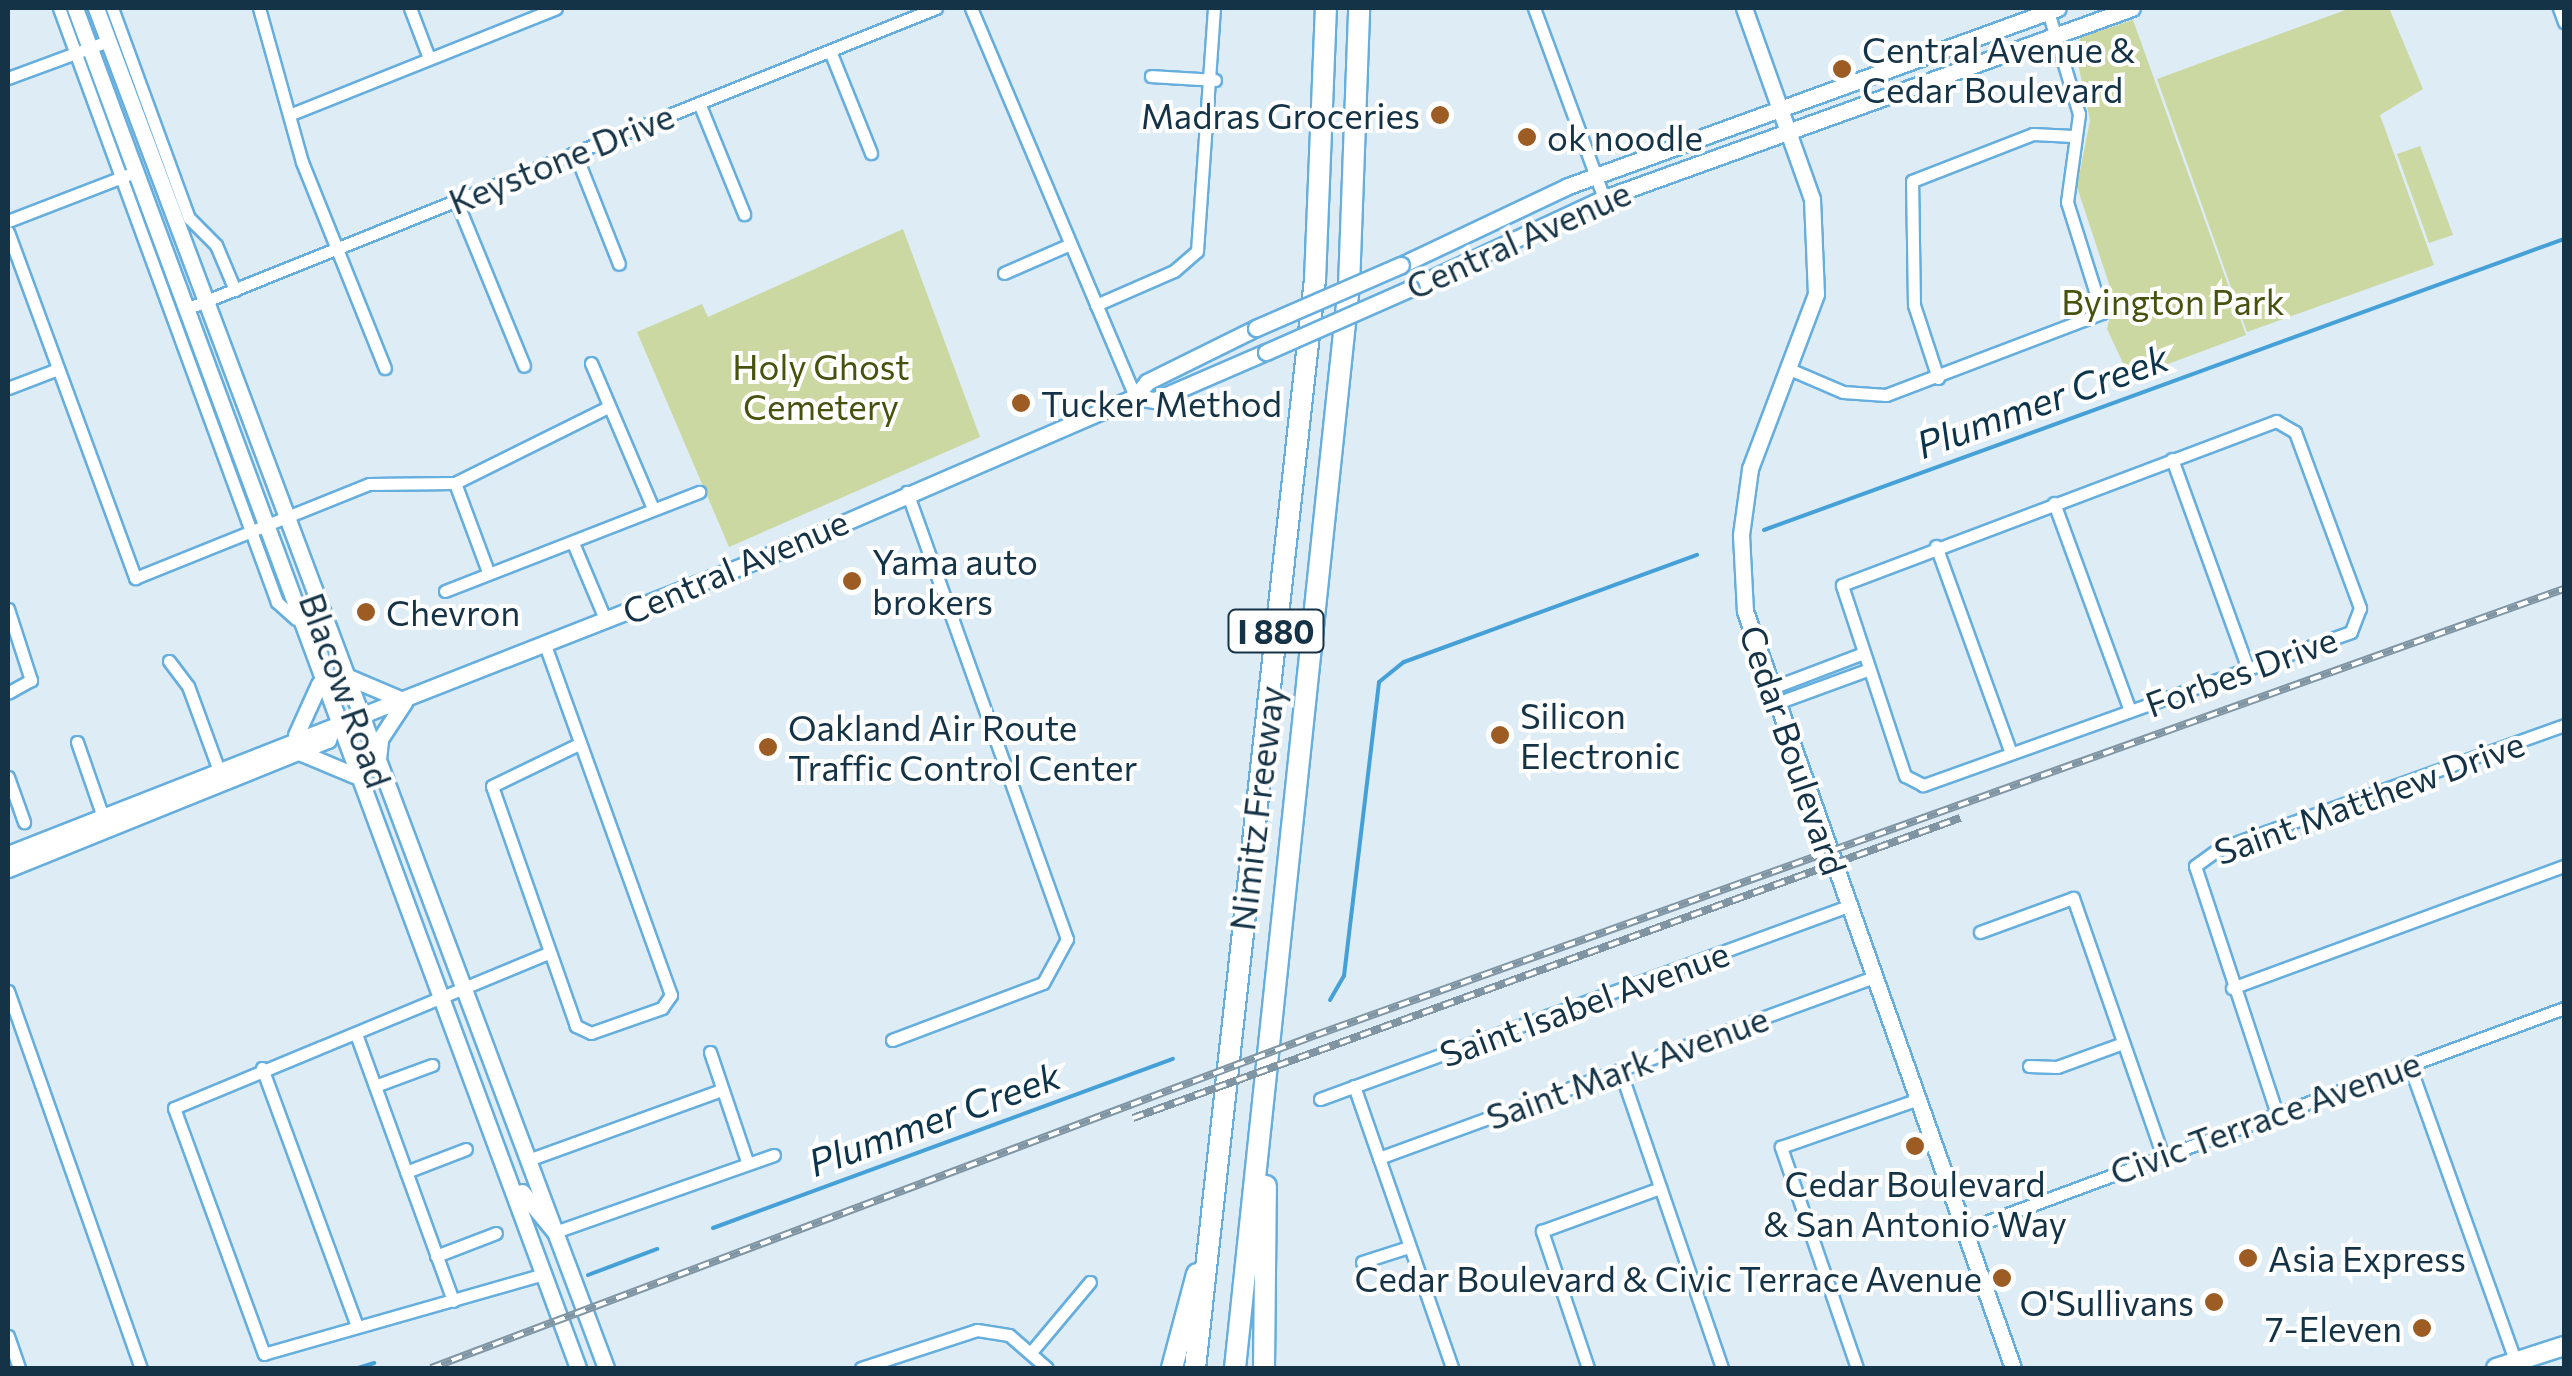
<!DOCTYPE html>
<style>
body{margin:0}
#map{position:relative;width:2572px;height:1376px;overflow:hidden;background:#deecf6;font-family:Commissioner,sans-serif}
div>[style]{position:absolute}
.green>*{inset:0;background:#ccd8a2}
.stream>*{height:4px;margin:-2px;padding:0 2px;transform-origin:2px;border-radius:2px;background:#45a0d7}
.roads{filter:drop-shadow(2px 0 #65aedd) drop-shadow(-2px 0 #65aedd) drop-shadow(0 2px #65aedd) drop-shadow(0 -2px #65aedd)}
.street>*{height:11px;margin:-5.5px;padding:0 5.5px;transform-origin:5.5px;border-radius:5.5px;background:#fff}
.secondary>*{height:15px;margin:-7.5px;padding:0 7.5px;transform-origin:7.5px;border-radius:7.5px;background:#fff}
.primary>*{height:18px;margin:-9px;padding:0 9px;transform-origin:9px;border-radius:9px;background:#fff}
.highway>*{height:20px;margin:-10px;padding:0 10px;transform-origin:10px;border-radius:10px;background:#fff}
.rail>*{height:8px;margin-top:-4px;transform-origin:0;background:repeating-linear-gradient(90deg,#fff 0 11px,#7f95a3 0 22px);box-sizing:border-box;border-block:2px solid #7f95a3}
.bridges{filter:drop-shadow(2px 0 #65aedd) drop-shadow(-2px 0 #65aedd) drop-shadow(0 2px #65aedd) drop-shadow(0 -2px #65aedd)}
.secondary-bridge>*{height:15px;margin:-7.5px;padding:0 7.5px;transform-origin:7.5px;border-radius:7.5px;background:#fff}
.dots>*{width:28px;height:28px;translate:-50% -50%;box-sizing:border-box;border:5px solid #fff;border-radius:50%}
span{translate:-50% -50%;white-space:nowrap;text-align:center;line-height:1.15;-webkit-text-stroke:8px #fff;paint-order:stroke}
.shield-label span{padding:2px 8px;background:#fff;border:2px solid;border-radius:8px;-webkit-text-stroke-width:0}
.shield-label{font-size:32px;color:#153346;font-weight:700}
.poi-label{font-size:35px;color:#153346}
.left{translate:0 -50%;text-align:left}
.right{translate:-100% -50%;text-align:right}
.street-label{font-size:35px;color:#153346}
.park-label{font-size:35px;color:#47520e}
.water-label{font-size:38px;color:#0c344b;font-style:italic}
.frame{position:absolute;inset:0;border:10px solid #153346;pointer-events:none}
</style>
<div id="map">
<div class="green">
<i style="clip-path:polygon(2351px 8px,2389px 8px,2423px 89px,2380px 115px,2434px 265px,2247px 332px,2157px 79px)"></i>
<i style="clip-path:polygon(2133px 20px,2246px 335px,2130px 378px,2107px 329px,2114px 299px,2077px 187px,2090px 120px,2075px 50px,2081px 37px)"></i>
<i style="clip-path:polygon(2420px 146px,2453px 235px,2429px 243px,2397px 154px)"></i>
<i style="clip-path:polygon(903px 229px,980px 437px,729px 547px,637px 332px,702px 304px,708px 317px)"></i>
</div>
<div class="stream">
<i style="left:1764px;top:530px;width:851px;rotate:-19.99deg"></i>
<i style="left:1330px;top:1000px;width:28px;rotate:-60deg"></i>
<i style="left:1344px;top:976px;width:296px;rotate:-83.2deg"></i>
<i style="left:1379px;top:682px;width:32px;rotate:-39deg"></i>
<i style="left:1404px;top:662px;width:312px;rotate:-20.1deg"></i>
<i style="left:713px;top:1228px;width:490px;rotate:-20.2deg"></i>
<i style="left:588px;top:1275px;width:74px;rotate:-20.6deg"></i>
<i style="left:358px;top:1368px;width:17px;rotate:-17deg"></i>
</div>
<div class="roads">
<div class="street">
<i style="left:59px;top:8px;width:633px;rotate:69.85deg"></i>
<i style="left:277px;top:602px;width:25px;rotate:42deg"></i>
<i style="left:112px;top:8px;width:224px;rotate:69.9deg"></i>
<i style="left:189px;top:218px;width:38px;rotate:45deg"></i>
<i style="left:216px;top:245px;width:49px;rotate:67.1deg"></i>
<i style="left:259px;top:8px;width:160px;rotate:74.4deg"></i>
<i style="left:302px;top:162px;width:222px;rotate:68.1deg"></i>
<i style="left:410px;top:8px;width:53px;rotate:69.2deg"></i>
<i style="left:971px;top:8px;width:422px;rotate:67.1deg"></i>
<i style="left:1534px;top:8px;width:202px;rotate:69.8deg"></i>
<i style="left:2559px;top:8px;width:15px;rotate:70deg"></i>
<i style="left:830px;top:51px;width:110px;rotate:68.1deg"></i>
<i style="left:1151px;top:76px;width:64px;rotate:3.6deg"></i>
<i style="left:8px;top:78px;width:107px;rotate:-20.3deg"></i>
<i style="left:699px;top:103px;width:120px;rotate:67.9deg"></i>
<i style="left:294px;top:113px;width:282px;rotate:-21.8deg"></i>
<i style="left:575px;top:153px;width:119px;rotate:68.4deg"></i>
<i style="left:456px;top:200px;width:179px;rotate:67.7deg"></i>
<i style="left:8px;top:221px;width:131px;rotate:-21.1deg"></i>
<i style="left:8px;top:232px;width:369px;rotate:69.8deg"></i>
<i style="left:135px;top:578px;width:252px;rotate:-21.9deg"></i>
<i style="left:369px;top:484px;width:86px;rotate:-0.7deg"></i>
<i style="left:1004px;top:273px;width:70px;rotate:-23.6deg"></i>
<i style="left:1096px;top:305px;width:85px;rotate:-23.6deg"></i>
<i style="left:1174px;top:271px;width:30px;rotate:-41deg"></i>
<i style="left:1197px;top:251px;width:244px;rotate:-86deg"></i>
<i style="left:186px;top:309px;width:808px;rotate:-21.87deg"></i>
<i style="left:591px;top:363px;width:155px;rotate:66.9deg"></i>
<i style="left:1794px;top:371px;width:53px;rotate:23.2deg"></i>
<i style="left:1843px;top:392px;width:43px;rotate:4deg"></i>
<i style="left:1886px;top:395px;width:231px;rotate:-20.8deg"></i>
<i style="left:2102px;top:313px;width:116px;rotate:-107.5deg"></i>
<i style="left:2067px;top:202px;width:89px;rotate:-82.2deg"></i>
<i style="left:2079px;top:114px;width:111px;rotate:-106.8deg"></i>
<i style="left:1938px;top:378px;width:77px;rotate:-108.2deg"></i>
<i style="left:1914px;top:305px;width:124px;rotate:-90.9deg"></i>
<i style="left:1912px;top:181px;width:130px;rotate:-21.2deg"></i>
<i style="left:2033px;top:134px;width:40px;rotate:2.9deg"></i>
<i style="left:8px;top:388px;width:53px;rotate:-20.8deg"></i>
<i style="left:2276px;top:421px;width:22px;rotate:30deg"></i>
<i style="left:2295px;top:432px;width:188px;rotate:69.7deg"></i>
<i style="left:2360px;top:608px;width:26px;rotate:111deg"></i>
<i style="left:2351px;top:632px;width:455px;rotate:160.3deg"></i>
<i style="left:1923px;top:785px;width:20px;rotate:-153deg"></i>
<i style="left:1905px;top:776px;width:201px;rotate:-108.3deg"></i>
<i style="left:1842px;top:585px;width:464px;rotate:-20.7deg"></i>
<i style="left:2172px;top:459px;width:223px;rotate:70.1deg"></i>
<i style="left:455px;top:483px;width:169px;rotate:-26.4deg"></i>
<i style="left:455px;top:483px;width:92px;rotate:69.6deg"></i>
<i style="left:2054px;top:503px;width:221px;rotate:69.9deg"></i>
<i style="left:573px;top:543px;width:85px;rotate:67.1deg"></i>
<i style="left:1936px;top:546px;width:220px;rotate:70.1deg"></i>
<i style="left:445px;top:591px;width:273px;rotate:-21.3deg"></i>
<i style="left:8px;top:609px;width:75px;rotate:72.1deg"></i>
<i style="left:31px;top:680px;width:26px;rotate:151deg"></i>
<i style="left:545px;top:645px;width:372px;rotate:70.2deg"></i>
<i style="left:671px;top:995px;width:16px;rotate:125deg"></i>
<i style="left:662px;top:1008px;width:75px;rotate:160.6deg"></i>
<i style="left:591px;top:1033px;width:17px;rotate:-155deg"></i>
<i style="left:576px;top:1026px;width:254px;rotate:-109.3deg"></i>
<i style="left:492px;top:786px;width:97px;rotate:-25.8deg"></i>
<i style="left:169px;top:661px;width:31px;rotate:53deg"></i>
<i style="left:188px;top:686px;width:87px;rotate:69.9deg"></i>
<i style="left:1769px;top:689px;width:98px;rotate:-20.8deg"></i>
<i style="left:1774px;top:704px;width:99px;rotate:-20.1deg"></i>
<i style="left:77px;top:742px;width:76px;rotate:70.9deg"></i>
<i style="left:8px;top:777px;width:48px;rotate:70.4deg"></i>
<i style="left:1980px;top:932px;width:99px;rotate:-20.1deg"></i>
<i style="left:2073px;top:898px;width:270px;rotate:70.8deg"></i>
<i style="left:2232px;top:988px;width:354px;rotate:-20.2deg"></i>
<i style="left:8px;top:991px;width:400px;rotate:70.6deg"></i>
<i style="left:356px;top:1034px;width:284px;rotate:70deg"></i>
<i style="left:892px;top:1040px;width:161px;rotate:-20.7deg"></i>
<i style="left:1043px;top:983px;width:50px;rotate:-61.4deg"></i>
<i style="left:1067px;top:939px;width:475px;rotate:-109.7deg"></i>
<i style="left:710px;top:1052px;width:115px;rotate:71.3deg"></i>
<i style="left:2409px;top:1064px;width:321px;rotate:70.3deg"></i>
<i style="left:2029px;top:1066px;width:28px;rotate:2deg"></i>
<i style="left:2057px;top:1067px;width:70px;rotate:-20deg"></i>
<i style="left:262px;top:1068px;width:273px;rotate:69.8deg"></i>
<i style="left:1620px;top:1070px;width:315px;rotate:71.1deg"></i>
<i style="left:375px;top:1086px;width:61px;rotate:-20.2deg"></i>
<i style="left:1354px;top:1086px;width:299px;rotate:70.8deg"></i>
<i style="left:1320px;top:1099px;width:562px;rotate:-20.08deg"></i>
<i style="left:2276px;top:1111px;width:258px;rotate:-108.3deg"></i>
<i style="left:2195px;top:866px;width:29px;rotate:-36deg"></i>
<i style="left:2218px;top:849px;width:368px;rotate:-19.7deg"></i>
<i style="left:1379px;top:1158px;width:527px;rotate:-20.09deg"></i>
<i style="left:528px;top:1160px;width:205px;rotate:-19.9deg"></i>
<i style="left:406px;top:1172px;width:64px;rotate:-21deg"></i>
<i style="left:1967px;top:1229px;width:637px;rotate:-20.31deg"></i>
<i style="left:555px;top:1232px;width:232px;rotate:-19.4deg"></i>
<i style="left:436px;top:1256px;width:64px;rotate:-21deg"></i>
<i style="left:1362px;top:1262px;width:49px;rotate:-17.7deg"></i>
<i style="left:544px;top:1274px;width:291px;rotate:164.1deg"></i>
<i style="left:264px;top:1354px;width:262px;rotate:-110.1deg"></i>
<i style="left:174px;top:1108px;width:406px;rotate:-22.5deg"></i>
<i style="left:8px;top:1336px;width:34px;rotate:71deg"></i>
<i style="left:1032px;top:1351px;width:90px;rotate:-50deg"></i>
<i style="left:861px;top:1368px;width:122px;rotate:-18.1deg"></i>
<i style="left:977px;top:1330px;width:32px;rotate:9deg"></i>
<i style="left:1009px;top:1335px;width:50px;rotate:41deg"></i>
<i style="left:1588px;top:1368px;width:145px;rotate:-108.6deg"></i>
<i style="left:1542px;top:1231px;width:126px;rotate:-20deg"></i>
<i style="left:1857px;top:1368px;width:234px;rotate:-109deg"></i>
<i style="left:1781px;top:1147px;width:146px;rotate:-19.2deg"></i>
</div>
<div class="secondary">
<i style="left:75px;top:8px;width:1450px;rotate:69.7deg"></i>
<i style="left:96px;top:8px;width:1452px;rotate:69.44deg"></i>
<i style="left:1744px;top:8px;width:203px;rotate:70.4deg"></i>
<i style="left:1812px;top:199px;width:95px;rotate:87.6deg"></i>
<i style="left:1816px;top:294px;width:187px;rotate:110.7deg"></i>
<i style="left:1750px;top:469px;width:67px;rotate:97.8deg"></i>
<i style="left:1741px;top:535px;width:76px;rotate:87deg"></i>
<i style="left:1745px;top:611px;width:803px;rotate:70.5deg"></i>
<i style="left:1401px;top:265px;width:185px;rotate:-25.3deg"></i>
<i style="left:1568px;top:186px;width:521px;rotate:-19.96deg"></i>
<i style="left:1411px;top:288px;width:213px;rotate:-25deg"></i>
<i style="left:1604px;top:198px;width:561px;rotate:-19.79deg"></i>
<i style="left:1135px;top:397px;width:20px;rotate:9deg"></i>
<i style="left:1155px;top:400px;width:121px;rotate:-23.4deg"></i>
<i style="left:341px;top:674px;width:69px;rotate:22.9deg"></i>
<i style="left:296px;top:735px;width:56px;rotate:-65.7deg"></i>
<i style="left:299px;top:752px;width:60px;rotate:22.7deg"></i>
<i style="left:377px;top:769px;width:30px;rotate:-84deg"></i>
<i style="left:380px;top:739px;width:45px;rotate:-56.7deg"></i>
<i style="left:8px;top:854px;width:813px;rotate:-21.42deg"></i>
<i style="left:765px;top:557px;width:403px;rotate:-23.4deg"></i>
<i style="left:1135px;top:397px;width:19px;rotate:-51deg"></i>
<i style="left:1147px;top:382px;width:122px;rotate:-26.4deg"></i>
<i style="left:8px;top:869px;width:345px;rotate:-22deg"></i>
<i style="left:328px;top:740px;width:10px;rotate:-73deg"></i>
<i style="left:522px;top:1192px;width:52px;rotate:50.5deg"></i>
</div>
<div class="primary">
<i style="left:2496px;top:1368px;width:71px;rotate:-17.9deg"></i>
</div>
<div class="highway">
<i style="left:1172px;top:1368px;width:97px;rotate:-75.1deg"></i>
<i style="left:1195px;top:1368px;width:1095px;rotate:-83.71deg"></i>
<i style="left:1315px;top:280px;width:272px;rotate:-87.7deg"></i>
<i style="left:1235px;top:1368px;width:1088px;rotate:-83.99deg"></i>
<i style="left:1349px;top:286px;width:278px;rotate:-87.9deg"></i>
<i style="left:1264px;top:1368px;width:182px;rotate:-89.4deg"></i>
</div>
</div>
<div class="rail">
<i style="left:1133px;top:1118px;width:880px;rotate:-19.94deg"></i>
<i style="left:431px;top:1368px;width:946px;rotate:-20.62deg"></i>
<i style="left:1316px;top:1035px;width:1325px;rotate:-19.67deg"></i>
</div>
<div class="bridges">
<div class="secondary-bridge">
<i style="left:1256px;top:328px;width:158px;rotate:-23.5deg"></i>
<i style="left:1266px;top:352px;width:158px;rotate:-23.8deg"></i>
</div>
</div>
<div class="dots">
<i style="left:1842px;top:69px;background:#9c5c24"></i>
<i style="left:1440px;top:115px;background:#9c5c24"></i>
<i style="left:1527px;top:137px;background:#9c5c24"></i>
<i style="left:1021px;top:403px;background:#9c5c24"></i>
<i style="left:852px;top:581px;background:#9c5c24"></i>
<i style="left:366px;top:612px;background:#9c5c24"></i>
<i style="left:1500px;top:735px;background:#9c5c24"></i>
<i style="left:768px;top:747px;background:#9c5c24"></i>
<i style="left:1915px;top:1146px;background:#9c5c24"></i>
<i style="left:2248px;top:1258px;background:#9c5c24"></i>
<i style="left:2002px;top:1278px;background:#9c5c24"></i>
<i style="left:2214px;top:1302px;background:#9c5c24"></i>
<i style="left:2422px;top:1328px;background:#9c5c24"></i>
</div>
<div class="shield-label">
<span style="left:1276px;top:631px">I 880</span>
</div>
<div class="poi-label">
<span class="left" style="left:1862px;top:69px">Central Avenue &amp;<br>Cedar Boulevard</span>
<span class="right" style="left:1420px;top:115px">Madras Groceries</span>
<span class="left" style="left:1547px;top:137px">ok noodle</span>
<span class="left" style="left:1041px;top:403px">Tucker Method</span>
<span class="left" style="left:872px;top:581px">Yama auto<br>brokers</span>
<span class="left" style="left:386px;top:612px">Chevron</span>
<span class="left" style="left:1520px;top:735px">Silicon<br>Electronic</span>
<span class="left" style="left:788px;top:747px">Oakland Air Route<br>Traffic Control Center</span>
<span style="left:1915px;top:1203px">Cedar Boulevard<br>&amp; San Antonio Way</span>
<span class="left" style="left:2268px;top:1258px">Asia Express</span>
<span class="right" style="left:1982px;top:1278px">Cedar Boulevard &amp; Civic Terrace Avenue</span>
<span class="right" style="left:2194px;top:1302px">O'Sullivans</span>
<span class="right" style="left:2402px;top:1328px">7-Eleven</span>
</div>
<div class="street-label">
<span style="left:561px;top:158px;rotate:-22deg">Keystone Drive</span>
<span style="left:1518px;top:239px;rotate:-24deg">Central Avenue</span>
<span style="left:735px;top:566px;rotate:-23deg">Central Avenue</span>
<span style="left:2241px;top:671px;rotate:-20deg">Forbes Drive</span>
<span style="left:346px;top:690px;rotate:70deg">Blacow Road</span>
<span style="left:1794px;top:750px;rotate:71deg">Cedar Boulevard</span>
<span style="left:2369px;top:797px;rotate:-20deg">Saint Matthew Drive</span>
<span style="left:1256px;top:808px;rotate:-83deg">Nimitz Freeway</span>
<span style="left:1584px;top:1003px;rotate:-20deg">Saint Isabel Avenue</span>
<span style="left:1627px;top:1067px;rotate:-20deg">Saint Mark Avenue</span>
<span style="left:2265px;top:1117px;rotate:-20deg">Civic Terrace Avenue</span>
</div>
<div class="park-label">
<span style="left:2173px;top:301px">Byington Park</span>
<span style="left:821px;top:386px">Holy Ghost<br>Cemetery</span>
</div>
<div class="water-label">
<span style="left:2042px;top:400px;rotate:-20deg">Plummer Creek</span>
<span style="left:934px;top:1118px;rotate:-20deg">Plummer Creek</span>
</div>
<div class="frame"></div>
</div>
